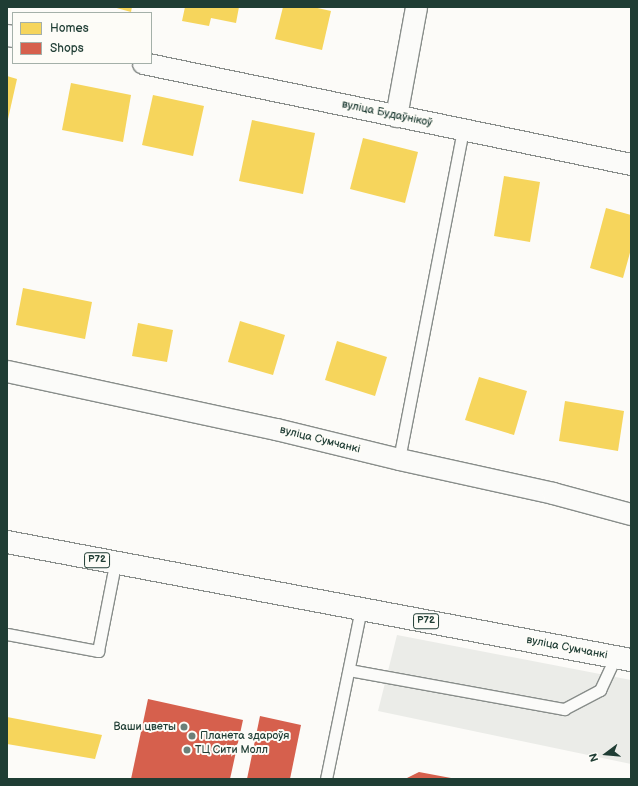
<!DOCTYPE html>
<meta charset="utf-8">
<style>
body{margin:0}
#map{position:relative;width:638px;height:786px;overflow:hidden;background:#fcfbf8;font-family:"Balsamiq Sans",sans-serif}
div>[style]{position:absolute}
.green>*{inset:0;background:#ebece8}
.homes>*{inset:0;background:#f6d55c}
.shops>*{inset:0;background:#d6604d}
.roads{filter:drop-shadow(1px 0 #888d8a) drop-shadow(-1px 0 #888d8a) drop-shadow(0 1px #888d8a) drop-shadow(0 -1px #888d8a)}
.service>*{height:11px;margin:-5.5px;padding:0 5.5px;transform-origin:5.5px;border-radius:5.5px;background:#fbfbf9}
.minor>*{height:21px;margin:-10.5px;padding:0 10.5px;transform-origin:10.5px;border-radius:10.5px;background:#fbfbf9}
.primary>*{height:22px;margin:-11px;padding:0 11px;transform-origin:11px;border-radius:11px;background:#fbfbf9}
.dots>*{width:11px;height:11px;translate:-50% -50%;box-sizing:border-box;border:2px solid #fdfcf7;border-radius:50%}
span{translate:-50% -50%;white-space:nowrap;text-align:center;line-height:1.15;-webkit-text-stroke:4px #fdfcf7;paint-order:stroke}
.shield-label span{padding:1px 3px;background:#fdfcf7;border:1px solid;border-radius:3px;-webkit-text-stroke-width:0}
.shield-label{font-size:10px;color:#1f3d34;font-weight:700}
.street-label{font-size:11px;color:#1f3d34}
.poi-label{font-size:11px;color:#1f3d34}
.right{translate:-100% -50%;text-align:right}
.left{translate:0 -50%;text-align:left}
.frame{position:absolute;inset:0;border:8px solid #1f3d34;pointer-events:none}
.legend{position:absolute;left:12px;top:12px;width:140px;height:52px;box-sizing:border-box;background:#fdfcf7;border:1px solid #a4b0a9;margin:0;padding:5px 7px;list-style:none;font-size:12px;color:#1f3d34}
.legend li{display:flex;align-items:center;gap:8px;height:20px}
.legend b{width:20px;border:1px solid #a4b0a9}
.north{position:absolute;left:586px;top:734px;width:40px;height:40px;-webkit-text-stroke:3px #fdfcf7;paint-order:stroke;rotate:254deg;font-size:11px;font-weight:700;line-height:16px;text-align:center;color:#1f3d34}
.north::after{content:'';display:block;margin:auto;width:14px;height:18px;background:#1f3d34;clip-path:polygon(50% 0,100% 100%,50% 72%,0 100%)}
</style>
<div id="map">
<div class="green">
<i style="clip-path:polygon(397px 635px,631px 680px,631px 764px,378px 711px)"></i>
</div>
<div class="homes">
<i style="clip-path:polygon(113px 7px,132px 7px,131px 12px)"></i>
<i style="clip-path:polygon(185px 7px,239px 7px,236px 23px,211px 18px,209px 26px,182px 21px)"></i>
<i style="clip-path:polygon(283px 7px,313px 7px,331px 11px,322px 50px,275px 39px)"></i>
<i style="clip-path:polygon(7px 76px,17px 79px,8px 119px,7px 119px)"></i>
<i style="clip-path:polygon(71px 83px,131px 95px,123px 142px,62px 130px)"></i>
<i style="clip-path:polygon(153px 95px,204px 106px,193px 156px,142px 145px)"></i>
<i style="clip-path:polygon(252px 120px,315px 133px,303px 194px,239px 181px)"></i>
<i style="clip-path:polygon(363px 138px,418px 152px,405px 203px,350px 189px)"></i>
<i style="clip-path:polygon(504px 176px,540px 182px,530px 242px,494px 236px)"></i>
<i style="clip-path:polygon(606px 208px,631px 215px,631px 249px,623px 278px,590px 268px)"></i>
<i style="clip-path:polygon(23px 288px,92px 302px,85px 339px,16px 325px)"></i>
<i style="clip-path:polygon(240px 321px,285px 335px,273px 375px,228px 362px)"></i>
<i style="clip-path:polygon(138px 323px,173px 330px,167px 362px,132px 356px)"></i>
<i style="clip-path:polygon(337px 341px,387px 357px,375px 396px,325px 380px)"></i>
<i style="clip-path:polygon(479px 377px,527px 391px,514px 435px,465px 420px)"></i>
<i style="clip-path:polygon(565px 401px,624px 411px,618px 451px,559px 441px)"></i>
<i style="clip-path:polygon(7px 717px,102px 735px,95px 759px,7px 744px)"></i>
</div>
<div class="shops">
<i style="clip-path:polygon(148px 699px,243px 720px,230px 779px,131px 779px)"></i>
<i style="clip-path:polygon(260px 716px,301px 725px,290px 779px,247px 779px)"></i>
<i style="clip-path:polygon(419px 772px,451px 778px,451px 779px,405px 779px)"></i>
</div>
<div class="roads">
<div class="service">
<i style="left:399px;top:459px;width:335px;rotate:-79deg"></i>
<i style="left:7px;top:634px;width:93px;rotate:10.6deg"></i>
<i style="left:98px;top:651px;width:89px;rotate:-78.9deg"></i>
<i style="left:349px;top:670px;width:219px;rotate:10.3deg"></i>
<i style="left:564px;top:709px;width:41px;rotate:-27.8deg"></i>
<i style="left:600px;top:690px;width:35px;rotate:-65deg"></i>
<i style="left:326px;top:779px;width:174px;rotate:-78.4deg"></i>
</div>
<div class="minor">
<i style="left:7px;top:35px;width:6px;rotate:9deg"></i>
<i style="left:143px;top:63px;width:498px;rotate:11.7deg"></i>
<i style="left:396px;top:116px;width:111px;rotate:-79.6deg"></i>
<i style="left:7px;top:371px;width:275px;rotate:12.2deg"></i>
<i style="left:276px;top:429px;width:127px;rotate:13.7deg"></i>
<i style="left:399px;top:459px;width:158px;rotate:12.4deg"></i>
<i style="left:553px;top:493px;width:81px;rotate:15.1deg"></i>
</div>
<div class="primary">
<i style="left:7px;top:542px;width:635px;rotate:10.71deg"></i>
</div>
</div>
<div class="dots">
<i style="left:184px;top:727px;background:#6c8079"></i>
<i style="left:192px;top:736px;background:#6c8079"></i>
<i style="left:187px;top:750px;background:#6c8079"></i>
</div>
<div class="shield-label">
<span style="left:97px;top:560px">Р72</span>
<span style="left:426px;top:621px">Р72</span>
</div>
<div class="street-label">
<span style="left:387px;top:114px;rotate:12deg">вуліца Будаўнікоў</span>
<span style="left:320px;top:440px;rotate:14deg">вуліца Сумчанкі</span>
<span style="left:567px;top:648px;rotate:11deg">вуліца Сумчанкі</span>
</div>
<div class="poi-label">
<span class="right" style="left:176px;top:727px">Ваши цветы</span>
<span class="left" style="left:200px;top:736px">Планета здароўя</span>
<span class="left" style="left:195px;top:750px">ТЦ Сити Молл</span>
</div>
<div class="frame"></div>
<ul class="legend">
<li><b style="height:11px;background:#f6d55c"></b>Homes</li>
<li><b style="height:11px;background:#d6604d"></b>Shops</li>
</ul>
<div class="north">N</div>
</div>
